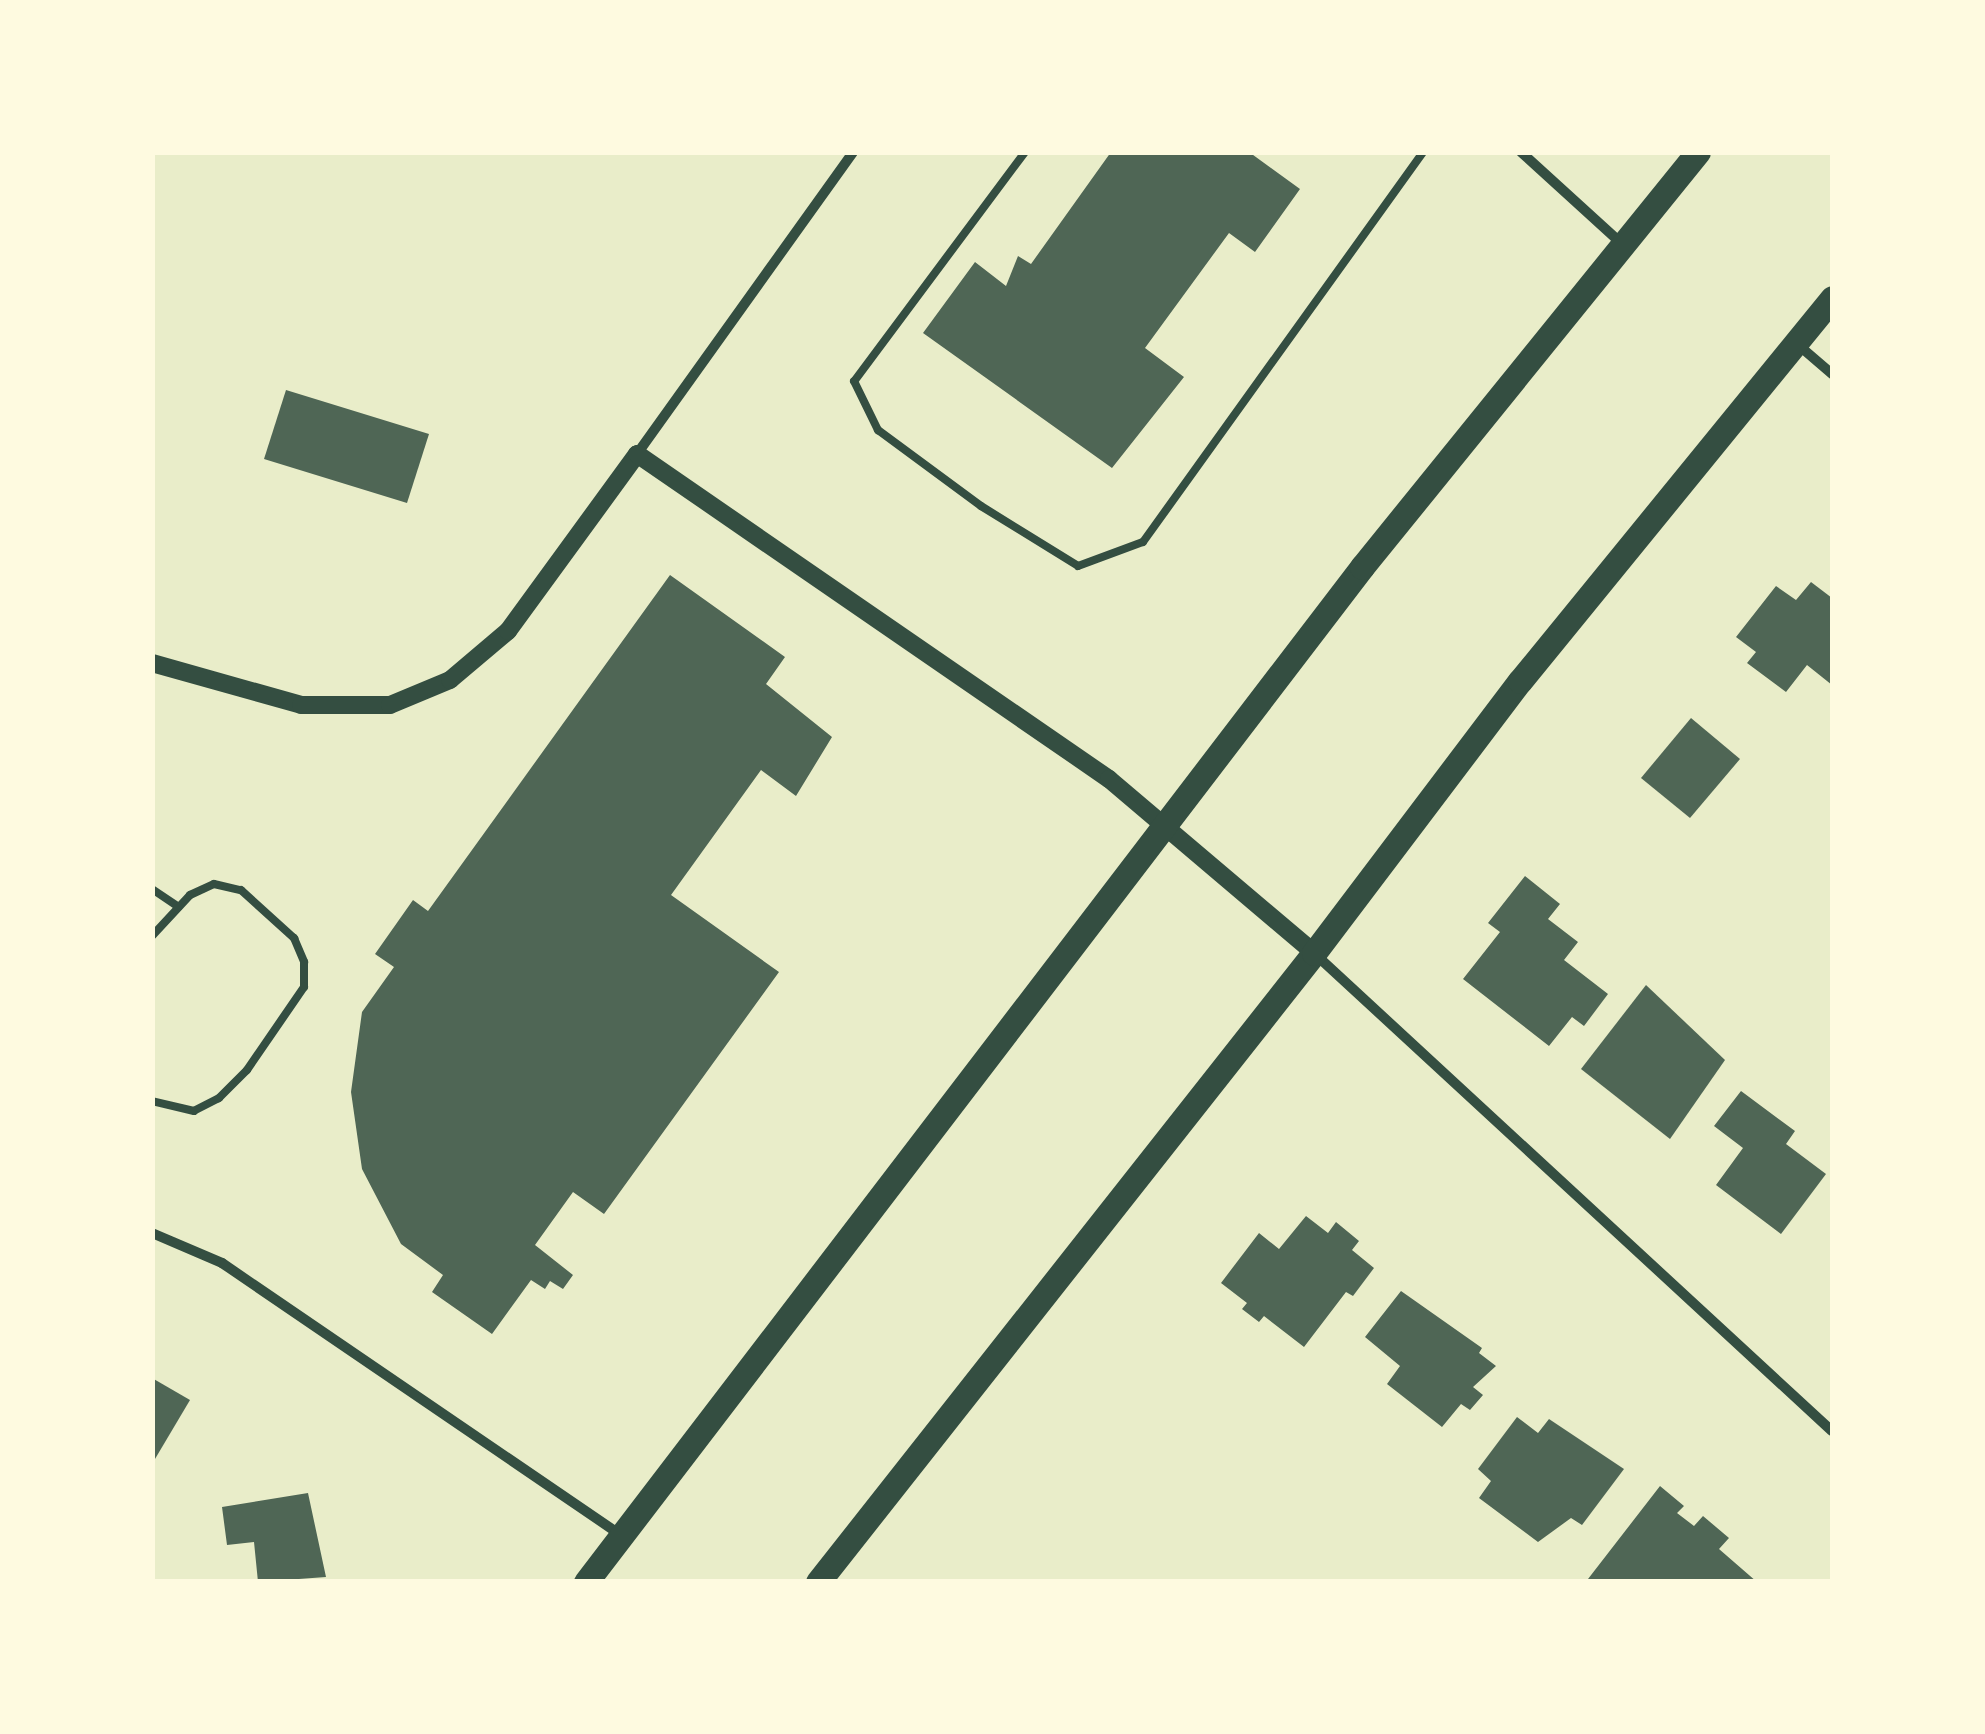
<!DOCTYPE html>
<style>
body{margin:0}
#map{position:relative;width:1985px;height:1734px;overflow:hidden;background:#e9edc9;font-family:"Playfair Display",serif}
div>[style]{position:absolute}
.building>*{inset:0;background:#4f6655}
.service>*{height:8px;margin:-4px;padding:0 4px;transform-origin:4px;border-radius:4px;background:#344e41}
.minor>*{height:10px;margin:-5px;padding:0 5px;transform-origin:5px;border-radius:5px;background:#344e41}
.tertiary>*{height:18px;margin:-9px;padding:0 9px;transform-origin:9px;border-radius:9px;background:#344e41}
.primary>*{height:25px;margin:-12.5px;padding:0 12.5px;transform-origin:12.5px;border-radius:12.5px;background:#344e41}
span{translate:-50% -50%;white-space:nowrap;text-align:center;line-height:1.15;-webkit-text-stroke:9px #fefae0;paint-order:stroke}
.frame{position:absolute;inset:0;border:155px solid #fefae0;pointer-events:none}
</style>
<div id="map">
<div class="building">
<i style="clip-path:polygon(1111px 152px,1249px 152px,1300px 189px,1255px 252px,1229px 233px,1145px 348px,1184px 377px,1112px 468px,923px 333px,975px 262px,1006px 286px,1018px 256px,1031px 264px)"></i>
<i style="clip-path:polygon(286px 390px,429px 434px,407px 503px,264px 459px)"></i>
<i style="clip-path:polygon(670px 575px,785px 657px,766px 684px,832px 737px,796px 796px,761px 770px,671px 895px,779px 972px,604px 1214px,573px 1192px,535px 1245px,573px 1275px,563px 1289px,550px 1281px,545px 1289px,531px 1280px,492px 1334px,432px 1292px,443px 1275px,401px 1244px,362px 1169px,351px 1092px,362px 1012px,394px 967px,375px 954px,413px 900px,428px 911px)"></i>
<i style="clip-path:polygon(1811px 582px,1832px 598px,1832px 685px,1807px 665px,1786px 692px,1747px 663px,1756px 652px,1736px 637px,1776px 586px,1796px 600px)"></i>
<i style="clip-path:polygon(1691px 718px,1740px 759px,1690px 818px,1641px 778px)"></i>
<i style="clip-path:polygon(1525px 876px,1560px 904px,1548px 919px,1578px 942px,1564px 960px,1608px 994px,1584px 1026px,1572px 1017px,1549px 1046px,1463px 979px,1500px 932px,1488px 923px)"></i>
<i style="clip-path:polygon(1646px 985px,1725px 1060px,1670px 1139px,1581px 1069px)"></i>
<i style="clip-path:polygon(1741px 1091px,1795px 1131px,1786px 1144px,1826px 1174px,1781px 1234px,1716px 1185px,1743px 1148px,1714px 1126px)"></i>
<i style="clip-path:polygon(1306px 1216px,1328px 1233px,1336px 1222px,1359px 1241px,1352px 1250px,1374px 1268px,1353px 1296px,1346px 1292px,1304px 1347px,1264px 1316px,1259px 1322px,1242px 1309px,1247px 1303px,1221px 1283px,1259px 1233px,1279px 1249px)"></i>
<i style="clip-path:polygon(1401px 1291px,1482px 1348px,1479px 1353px,1496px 1366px,1473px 1387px,1483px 1395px,1470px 1410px,1461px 1404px,1442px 1427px,1387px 1384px,1400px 1366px,1365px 1337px)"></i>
<i style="clip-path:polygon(152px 1378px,190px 1400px,152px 1464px)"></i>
<i style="clip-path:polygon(1517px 1417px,1538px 1433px,1549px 1419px,1624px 1469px,1582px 1525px,1571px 1518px,1538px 1542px,1479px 1498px,1491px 1481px,1478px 1469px)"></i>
<i style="clip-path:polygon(1660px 1486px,1684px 1506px,1677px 1513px,1694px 1526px,1703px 1516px,1729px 1538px,1719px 1549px,1757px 1582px,1588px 1579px)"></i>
<i style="clip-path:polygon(308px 1493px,326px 1577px,258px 1582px,254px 1542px,227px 1545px,222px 1507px)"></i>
</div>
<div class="service">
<i style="left:1025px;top:152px;width:286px;rotate:126.7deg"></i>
<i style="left:854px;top:381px;width:55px;rotate:63.9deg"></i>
<i style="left:878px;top:430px;width:128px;rotate:36.4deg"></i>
<i style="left:981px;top:506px;width:114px;rotate:31.7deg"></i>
<i style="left:1078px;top:566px;width:69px;rotate:-20.3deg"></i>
<i style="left:1143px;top:542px;width:480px;rotate:-54.3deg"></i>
<i style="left:152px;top:889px;width:32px;rotate:34deg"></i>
<i style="left:152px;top:936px;width:56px;rotate:-47.2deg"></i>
<i style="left:190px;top:895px;width:26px;rotate:-25deg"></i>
<i style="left:214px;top:884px;width:28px;rotate:13deg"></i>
<i style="left:241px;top:890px;width:72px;rotate:42.2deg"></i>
<i style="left:294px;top:938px;width:26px;rotate:67deg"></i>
<i style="left:304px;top:962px;width:25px;rotate:90deg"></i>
<i style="left:304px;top:987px;width:101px;rotate:124.5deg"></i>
<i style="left:247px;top:1070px;width:40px;rotate:135deg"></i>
<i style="left:219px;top:1098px;width:28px;rotate:153deg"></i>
<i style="left:194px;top:1111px;width:43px;rotate:-166.6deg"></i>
</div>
<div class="minor">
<i style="left:1521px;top:152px;width:137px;rotate:42.3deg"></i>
<i style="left:1796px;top:343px;width:48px;rotate:40.7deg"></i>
<i style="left:637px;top:454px;width:371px;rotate:-54.4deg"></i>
<i style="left:1315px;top:954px;width:703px;rotate:42.7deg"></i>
<i style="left:152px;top:1233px;width:76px;rotate:23.2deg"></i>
<i style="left:222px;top:1263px;width:484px;rotate:34.3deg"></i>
</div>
<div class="tertiary">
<i style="left:152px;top:663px;width:155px;rotate:15.7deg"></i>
<i style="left:301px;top:705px;width:89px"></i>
<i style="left:390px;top:705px;width:65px;rotate:-22.6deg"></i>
<i style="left:450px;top:680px;width:76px;rotate:-40.2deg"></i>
<i style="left:508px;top:631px;width:219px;rotate:-53.9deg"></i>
<i style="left:637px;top:454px;width:573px;rotate:34.55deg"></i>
<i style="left:1109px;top:779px;width:269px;rotate:40.3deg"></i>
</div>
<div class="primary">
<i style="left:586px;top:1582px;width:1278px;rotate:-52.6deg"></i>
<i style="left:1362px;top:567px;width:534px;rotate:-51.01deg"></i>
<i style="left:818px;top:1582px;width:801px;rotate:-51.74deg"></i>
<i style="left:1314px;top:953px;width:341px;rotate:-52.9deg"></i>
<i style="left:1520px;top:681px;width:494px;rotate:-50.8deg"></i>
</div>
<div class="frame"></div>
</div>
